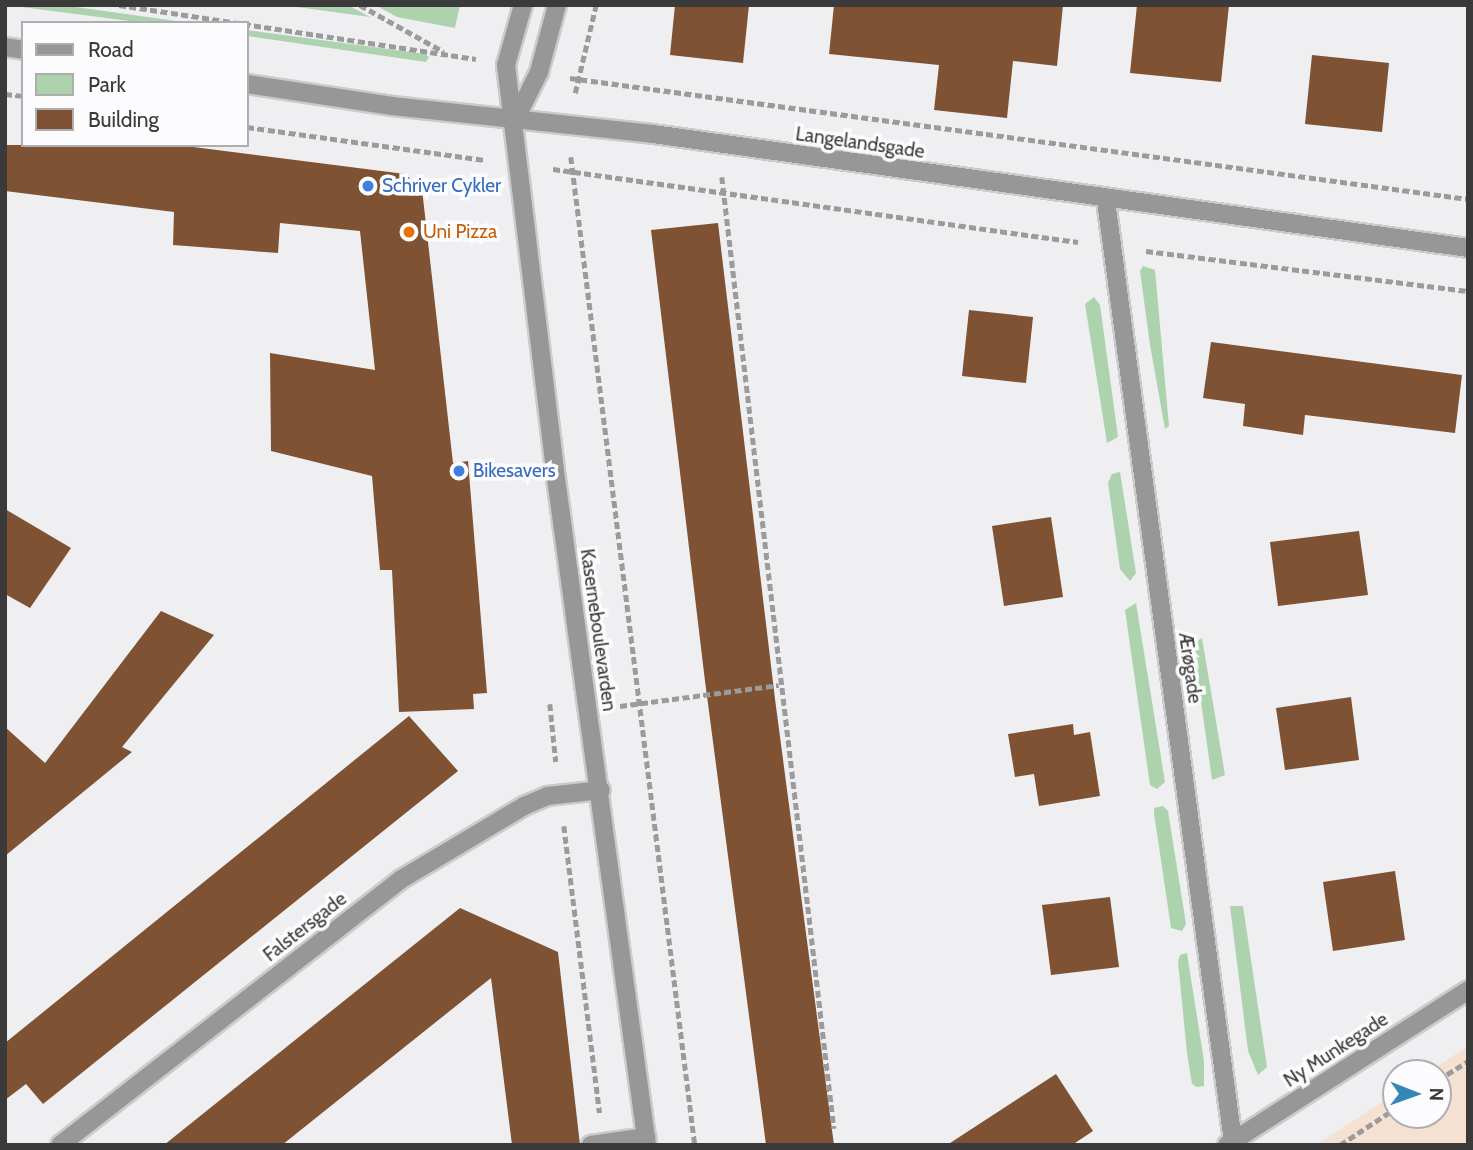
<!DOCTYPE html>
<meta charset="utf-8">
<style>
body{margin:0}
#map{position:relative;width:1473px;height:1150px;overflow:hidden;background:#efeff1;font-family:Cabin,sans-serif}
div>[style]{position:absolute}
.education>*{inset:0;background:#f5e1d2}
.green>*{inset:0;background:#acd3ae}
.building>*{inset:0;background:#7e5233}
.path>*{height:4.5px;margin-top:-2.25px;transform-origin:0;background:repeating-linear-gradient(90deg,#9b9b9c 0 7px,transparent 0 10.5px)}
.roads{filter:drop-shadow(2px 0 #cbcbcc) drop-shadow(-2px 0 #cbcbcc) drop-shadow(0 2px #cbcbcc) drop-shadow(0 -2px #cbcbcc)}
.minor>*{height:18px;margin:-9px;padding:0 9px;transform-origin:9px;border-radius:9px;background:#989797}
.dots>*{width:19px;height:19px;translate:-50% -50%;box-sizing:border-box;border:4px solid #fcfcfe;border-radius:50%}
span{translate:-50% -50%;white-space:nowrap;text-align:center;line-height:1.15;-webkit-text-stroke:7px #fcfcfe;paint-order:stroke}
.street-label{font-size:19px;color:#3a3a3a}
.shop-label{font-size:19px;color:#366cbe}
.left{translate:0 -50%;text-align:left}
.food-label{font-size:19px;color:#c56008}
.frame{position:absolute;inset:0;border:7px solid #3a3a3a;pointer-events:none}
.legend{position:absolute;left:21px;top:21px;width:228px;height:126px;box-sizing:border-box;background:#fcfcfe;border:2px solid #aeaeb0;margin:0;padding:9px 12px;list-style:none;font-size:21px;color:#3a3a3a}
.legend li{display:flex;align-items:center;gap:14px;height:35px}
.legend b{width:35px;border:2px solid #aeaeb0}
.north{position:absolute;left:1382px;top:1059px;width:70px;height:70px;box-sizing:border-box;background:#fcfcfe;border:2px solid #aeaeb0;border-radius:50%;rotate:91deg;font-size:19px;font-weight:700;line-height:28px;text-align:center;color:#3a3a3a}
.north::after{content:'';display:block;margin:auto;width:24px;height:32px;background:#3587b8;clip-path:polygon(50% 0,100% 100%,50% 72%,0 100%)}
</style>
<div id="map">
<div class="education">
<i style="clip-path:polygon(1468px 1046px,1468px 1145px,1316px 1145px,1396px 1093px,1396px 1115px,1438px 1115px,1438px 1073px,1427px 1073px)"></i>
</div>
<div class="green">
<i style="clip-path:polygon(6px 5px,62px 5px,190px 23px,145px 23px)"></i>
<i style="clip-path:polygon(282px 5px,348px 5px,370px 17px)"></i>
<i style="clip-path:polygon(375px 5px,460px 5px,455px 28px,397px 17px)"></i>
<i style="clip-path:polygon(247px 30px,425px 54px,429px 57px,426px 62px,247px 36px)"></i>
<i style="clip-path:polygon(1143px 266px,1155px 270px,1169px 426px,1165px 429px,1150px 345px,1140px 271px)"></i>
<i style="clip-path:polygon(1094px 297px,1100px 305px,1118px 437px,1107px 443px,1085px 304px)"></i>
<i style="clip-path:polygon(1120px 472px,1136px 573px,1130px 581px,1120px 569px,1108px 483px,1112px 474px)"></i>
<i style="clip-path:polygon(1136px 603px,1165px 782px,1157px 789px,1150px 785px,1125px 610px)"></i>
<i style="clip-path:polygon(1202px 638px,1225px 775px,1212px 780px,1193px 644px)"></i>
<i style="clip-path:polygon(1163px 806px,1168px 811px,1186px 924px,1182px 931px,1171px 928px,1154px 813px,1154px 808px)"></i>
<i style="clip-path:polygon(1230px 906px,1243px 906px,1267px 1067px,1258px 1075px,1248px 1051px)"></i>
<i style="clip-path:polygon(1187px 953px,1204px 1061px,1204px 1086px,1197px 1087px,1192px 1084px,1187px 1053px,1178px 962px,1180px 955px)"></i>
</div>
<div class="building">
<i style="clip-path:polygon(675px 5px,749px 5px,743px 63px,670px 55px)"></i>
<i style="clip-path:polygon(834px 5px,1063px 5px,1057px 66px,1013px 61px,1007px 118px,934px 110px,939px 65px,829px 54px)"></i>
<i style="clip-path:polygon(1137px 5px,1229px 5px,1221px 82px,1130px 73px)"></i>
<i style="clip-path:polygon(1312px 55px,1389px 63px,1382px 132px,1305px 124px)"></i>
<i style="clip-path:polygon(5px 145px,178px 145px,405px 174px,422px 189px,453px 463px,468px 461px,487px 693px,473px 694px,474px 709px,399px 712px,392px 570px,380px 570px,372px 476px,271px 451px,270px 353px,375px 370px,360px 231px,280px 223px,278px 253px,173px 245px,174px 212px,5px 191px)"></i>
<i style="clip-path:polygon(718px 223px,775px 699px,834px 1145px,766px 1145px,705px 681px,651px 230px)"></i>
<i style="clip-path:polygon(969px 310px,1033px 317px,1026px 383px,962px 376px)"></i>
<i style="clip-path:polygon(1211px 342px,1462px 375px,1455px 433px,1305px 415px,1303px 435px,1243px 426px,1245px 404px,1203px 398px)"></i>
<i style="clip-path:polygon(5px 509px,71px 548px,30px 608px,5px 594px)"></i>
<i style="clip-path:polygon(1051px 517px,1063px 597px,1004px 606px,992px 526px)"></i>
<i style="clip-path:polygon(1359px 531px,1368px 595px,1278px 606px,1270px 542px)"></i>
<i style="clip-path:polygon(161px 611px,214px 635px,122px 747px,132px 752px,5px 856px,5px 727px,45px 763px)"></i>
<i style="clip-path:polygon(1351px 697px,1359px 760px,1285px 770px,1276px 708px)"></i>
<i style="clip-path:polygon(409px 716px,458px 771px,43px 1104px,26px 1084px,5px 1100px,5px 1043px)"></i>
<i style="clip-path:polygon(1073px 724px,1074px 735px,1090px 732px,1100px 796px,1039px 806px,1034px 774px,1015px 777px,1008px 734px)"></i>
<i style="clip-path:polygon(1395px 871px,1405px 940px,1333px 951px,1323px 882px)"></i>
<i style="clip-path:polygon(1110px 897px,1119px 967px,1051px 975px,1042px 905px)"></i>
<i style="clip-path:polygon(460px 908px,558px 952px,580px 1145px,512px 1145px,491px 978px,282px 1145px,164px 1145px)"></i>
<i style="clip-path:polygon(1056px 1074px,1093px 1131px,1072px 1145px,947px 1145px)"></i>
</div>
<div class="path">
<i style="left:119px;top:5px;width:361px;rotate:8.6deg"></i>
<i style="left:360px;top:5px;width:96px;rotate:29.2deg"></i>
<i style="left:570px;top:78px;width:906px;rotate:7.67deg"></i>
<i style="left:575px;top:93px;width:90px;rotate:-76.6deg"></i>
<i style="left:5px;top:94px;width:18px;rotate:6deg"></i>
<i style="left:247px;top:127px;width:240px;rotate:7.9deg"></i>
<i style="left:571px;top:157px;width:996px;rotate:82.85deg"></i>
<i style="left:553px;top:169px;width:530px;rotate:7.92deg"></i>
<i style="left:722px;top:177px;width:958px;rotate:83.28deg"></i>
<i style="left:1146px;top:251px;width:324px;rotate:7.1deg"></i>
<i style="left:550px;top:704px;width:58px;rotate:84.1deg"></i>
<i style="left:620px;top:706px;width:160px;rotate:-7.5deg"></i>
<i style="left:564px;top:826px;width:289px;rotate:82.9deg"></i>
<i style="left:1438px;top:1080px;width:36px;rotate:-32deg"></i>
<i style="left:1340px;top:1145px;width:67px;rotate:-33.5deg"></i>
</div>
<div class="roads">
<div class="minor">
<i style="left:523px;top:5px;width:62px;rotate:105.8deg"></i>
<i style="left:506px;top:65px;width:409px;rotate:83.1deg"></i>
<i style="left:555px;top:471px;width:680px;rotate:82.23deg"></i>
<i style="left:5px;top:47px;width:18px;rotate:9deg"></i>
<i style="left:247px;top:84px;width:147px;rotate:8.6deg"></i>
<i style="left:392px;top:106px;width:262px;rotate:6.1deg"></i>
<i style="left:653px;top:134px;width:823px;rotate:7.96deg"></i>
<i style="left:515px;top:120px;width:54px;rotate:-63.4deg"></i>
<i style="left:539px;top:72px;width:69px;rotate:-75deg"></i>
<i style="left:1106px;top:201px;width:949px;rotate:82.31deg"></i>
<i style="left:60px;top:1145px;width:431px;rotate:-37.9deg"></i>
<i style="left:400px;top:880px;width:144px;rotate:-30.8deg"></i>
<i style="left:524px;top:806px;width:25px;rotate:-23deg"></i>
<i style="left:547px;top:796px;width:54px;rotate:-6.3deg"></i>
<i style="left:591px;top:1145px;width:56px;rotate:-8.3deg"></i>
<i style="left:1227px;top:1145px;width:287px;rotate:-32.7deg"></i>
</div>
</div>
<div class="dots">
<i style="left:368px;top:186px;background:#3f7fe0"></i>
<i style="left:409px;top:232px;background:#e8710a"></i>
<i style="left:459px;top:471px;background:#3f7fe0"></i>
</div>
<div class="street-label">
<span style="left:860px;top:143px;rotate:8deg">Langelandsgade</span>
<span style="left:598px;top:630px;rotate:82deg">Kaserneboulevarden</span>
<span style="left:1190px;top:668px;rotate:82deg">Ærøgade</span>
<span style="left:305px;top:927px;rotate:-38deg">Falstersgade</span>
<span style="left:1336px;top:1050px;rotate:-33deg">Ny Munkegade</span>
</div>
<div class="shop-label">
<span class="left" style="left:382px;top:186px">Schriver Cykler</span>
<span class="left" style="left:473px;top:471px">Bikesavers</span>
</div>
<div class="food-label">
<span class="left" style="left:423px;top:232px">Uni Pizza</span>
</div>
<div class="frame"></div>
<ul class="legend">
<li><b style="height:9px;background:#989797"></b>Road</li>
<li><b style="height:19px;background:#acd3ae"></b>Park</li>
<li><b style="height:19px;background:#7e5233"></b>Building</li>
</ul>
<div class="north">N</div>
</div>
